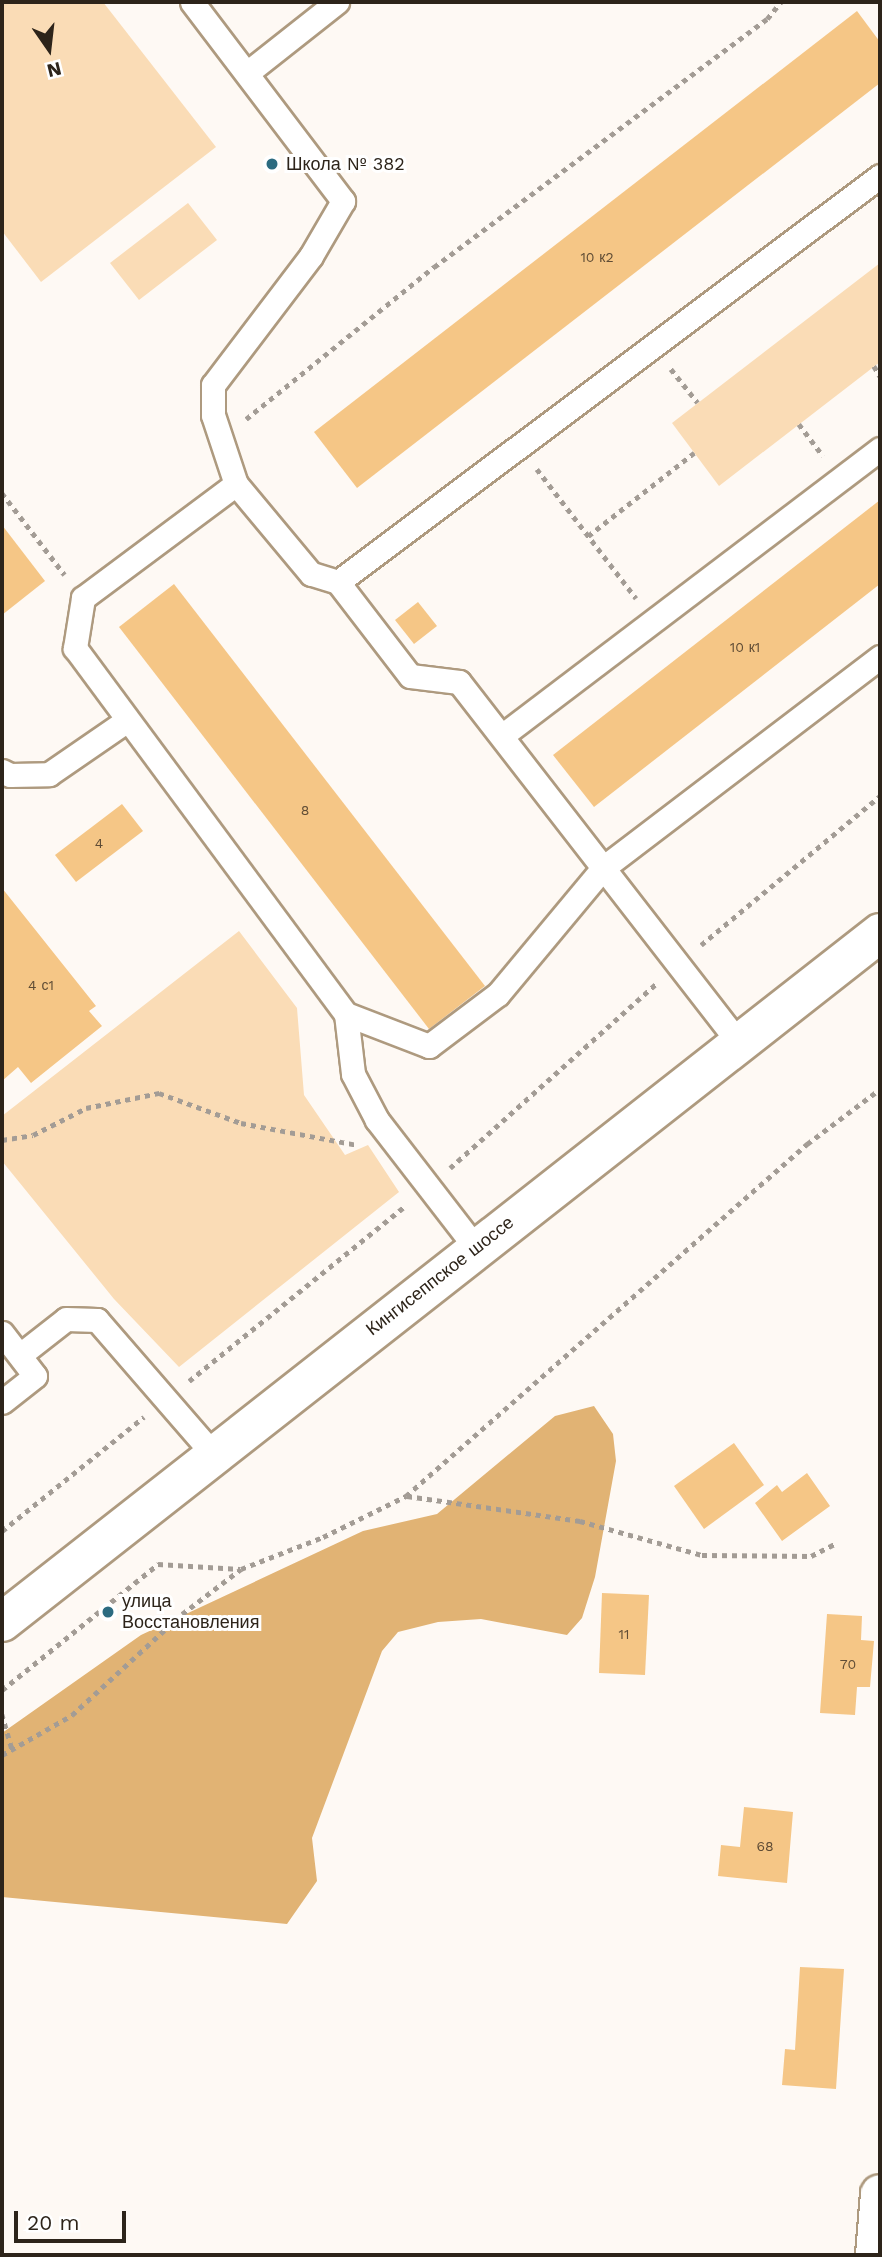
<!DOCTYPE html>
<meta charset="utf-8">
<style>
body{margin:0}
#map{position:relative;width:882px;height:2257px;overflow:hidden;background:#fef9f4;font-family:"Work Sans",sans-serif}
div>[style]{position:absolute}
.green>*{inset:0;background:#fadcb6}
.forest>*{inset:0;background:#e1b374}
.building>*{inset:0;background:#f5c686}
.path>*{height:4.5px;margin-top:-2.25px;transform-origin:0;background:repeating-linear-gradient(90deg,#a39c95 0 5px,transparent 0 10px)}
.roads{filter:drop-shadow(2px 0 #ae9a7f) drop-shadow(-2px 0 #ae9a7f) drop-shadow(0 2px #ae9a7f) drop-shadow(0 -2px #ae9a7f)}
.lane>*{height:23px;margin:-11.5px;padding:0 11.5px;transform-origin:11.5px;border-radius:11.5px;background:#fff}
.street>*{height:38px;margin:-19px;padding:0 19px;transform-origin:19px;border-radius:19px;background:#fff}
.primary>*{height:38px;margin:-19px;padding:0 19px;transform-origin:19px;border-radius:19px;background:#fff}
.dots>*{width:19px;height:19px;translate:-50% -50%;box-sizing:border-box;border:4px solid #fff;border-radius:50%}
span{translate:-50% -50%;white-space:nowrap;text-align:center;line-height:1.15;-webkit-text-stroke:6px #fff;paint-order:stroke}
.number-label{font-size:14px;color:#5f4c35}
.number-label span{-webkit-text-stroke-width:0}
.poi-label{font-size:18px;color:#2d241a}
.left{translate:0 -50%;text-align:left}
.street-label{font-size:18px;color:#2d241a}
.frame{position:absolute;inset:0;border:4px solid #2d241a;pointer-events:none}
.north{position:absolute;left:14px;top:14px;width:70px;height:70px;-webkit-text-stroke:5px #fff;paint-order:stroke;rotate:166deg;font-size:19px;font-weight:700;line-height:28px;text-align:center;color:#2d241a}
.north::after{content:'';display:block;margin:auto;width:24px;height:32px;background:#2d241a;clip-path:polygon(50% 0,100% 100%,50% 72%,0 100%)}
.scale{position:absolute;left:14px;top:2211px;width:112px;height:32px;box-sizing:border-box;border:4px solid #2d241a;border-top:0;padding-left:9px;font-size:21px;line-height:24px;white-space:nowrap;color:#2d241a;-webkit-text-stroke:5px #fff;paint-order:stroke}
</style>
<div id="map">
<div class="green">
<i style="clip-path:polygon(2px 2px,103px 2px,216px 147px,41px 282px,2px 231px)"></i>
<i style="clip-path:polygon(188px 203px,217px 240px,139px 300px,110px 263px)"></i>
<i style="clip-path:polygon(880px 263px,880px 362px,719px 486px,672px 423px)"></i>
<i style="clip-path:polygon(239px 931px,297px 1008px,304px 1095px,345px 1155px,368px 1145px,399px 1192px,179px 1367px,114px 1299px,2px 1161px,2px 1116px)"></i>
</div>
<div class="forest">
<i style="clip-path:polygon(594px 1406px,613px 1434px,616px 1461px,595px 1577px,582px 1618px,567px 1635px,481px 1619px,438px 1622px,398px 1632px,382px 1651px,312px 1838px,317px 1881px,287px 1924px,2px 1897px,2px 1733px,141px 1635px,363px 1531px,437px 1514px,555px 1416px)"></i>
</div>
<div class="building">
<i style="clip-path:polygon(857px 11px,880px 42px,880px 83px,357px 488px,314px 432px)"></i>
<i style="clip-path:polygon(880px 500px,880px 584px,594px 807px,553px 755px)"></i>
<i style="clip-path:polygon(2px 525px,45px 581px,2px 615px)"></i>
<i style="clip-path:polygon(174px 584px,485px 986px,429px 1029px,119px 627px)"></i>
<i style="clip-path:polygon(418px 602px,437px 626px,414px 644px,395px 620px)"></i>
<i style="clip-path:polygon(122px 804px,143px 831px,76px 882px,55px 855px)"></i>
<i style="clip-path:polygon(2px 888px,96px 1006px,89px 1011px,102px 1026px,31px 1083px,18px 1067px,2px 1081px)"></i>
<i style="clip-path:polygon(734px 1443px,764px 1485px,704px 1529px,674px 1486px)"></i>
<i style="clip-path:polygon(807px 1473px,830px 1506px,782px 1541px,755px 1503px,777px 1485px,782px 1492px)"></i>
<i style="clip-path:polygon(602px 1593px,649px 1595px,645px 1675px,599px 1673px)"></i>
<i style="clip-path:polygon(827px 1614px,862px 1616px,861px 1640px,874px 1641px,870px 1687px,857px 1687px,855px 1715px,820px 1713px)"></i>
<i style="clip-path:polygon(744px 1807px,793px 1812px,787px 1883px,718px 1876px,721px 1845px,740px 1847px)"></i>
<i style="clip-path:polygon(800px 1967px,844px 1969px,836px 2089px,782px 2085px,785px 2049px,795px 2050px)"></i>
</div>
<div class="path">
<i style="left:874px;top:366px;width:12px;rotate:59deg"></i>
<i style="left:671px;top:369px;width:43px;rotate:51.5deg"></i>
<i style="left:246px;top:419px;width:242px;rotate:-39deg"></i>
<i style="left:434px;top:267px;width:415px;rotate:-36.7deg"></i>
<i style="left:767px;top:19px;width:22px;rotate:-51deg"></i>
<i style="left:799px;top:424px;width:40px;rotate:53deg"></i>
<i style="left:537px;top:469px;width:163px;rotate:52.5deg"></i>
<i style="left:2px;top:493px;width:103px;rotate:52.5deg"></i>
<i style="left:588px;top:536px;width:135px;rotate:-38.1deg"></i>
<i style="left:701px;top:945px;width:233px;rotate:-39.8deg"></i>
<i style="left:2px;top:1140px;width:31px;rotate:-9deg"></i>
<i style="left:33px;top:1135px;width:59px;rotate:-27deg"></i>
<i style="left:86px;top:1108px;width:75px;rotate:-11.6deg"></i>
<i style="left:159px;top:1093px;width:87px;rotate:20.1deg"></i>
<i style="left:241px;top:1123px;width:118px;rotate:10.7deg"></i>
<i style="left:450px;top:1168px;width:278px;rotate:-41.8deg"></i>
<i style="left:189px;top:1381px;width:278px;rotate:-39deg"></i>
<i style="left:407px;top:1496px;width:175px;rotate:8.2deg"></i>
<i style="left:580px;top:1521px;width:127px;rotate:15.6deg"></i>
<i style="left:702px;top:1555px;width:109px;rotate:0.5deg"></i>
<i style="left:811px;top:1556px;width:28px;rotate:-27deg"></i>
<i style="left:2px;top:1531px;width:182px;rotate:-38.8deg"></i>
<i style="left:2px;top:1690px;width:201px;rotate:-38.9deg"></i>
<i style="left:158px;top:1564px;width:82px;rotate:3.5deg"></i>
<i style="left:2px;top:1714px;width:36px;rotate:74deg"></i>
<i style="left:2px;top:1755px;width:81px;rotate:-29.7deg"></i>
<i style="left:72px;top:1715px;width:149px;rotate:-42.6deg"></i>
<i style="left:182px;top:1614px;width:74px;rotate:-37.3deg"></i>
<i style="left:241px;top:1569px;width:88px;rotate:-21.3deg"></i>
<i style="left:323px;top:1537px;width:93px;rotate:-26.3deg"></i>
<i style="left:406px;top:1496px;width:534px;rotate:-41.28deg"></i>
<i style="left:807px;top:1144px;width:91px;rotate:-37deg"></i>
</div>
<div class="roads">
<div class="lane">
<i style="left:192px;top:2px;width:250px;rotate:52.8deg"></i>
<i style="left:343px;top:201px;width:64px;rotate:120.2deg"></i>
<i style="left:311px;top:256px;width:162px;rotate:127.2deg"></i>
<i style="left:213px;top:385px;width:30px;rotate:90deg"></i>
<i style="left:213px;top:415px;width:73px;rotate:71.6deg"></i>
<i style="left:247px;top:73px;width:115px;rotate:-38.3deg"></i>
<i style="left:338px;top:582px;width:28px;rotate:-163deg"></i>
<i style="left:311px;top:574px;width:117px;rotate:-129.8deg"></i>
<i style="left:236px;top:484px;width:191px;rotate:143.3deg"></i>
<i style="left:83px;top:598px;width:51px;rotate:99.1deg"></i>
<i style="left:75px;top:648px;width:455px;rotate:53.5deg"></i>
<i style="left:346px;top:1014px;width:60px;rotate:83.3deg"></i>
<i style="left:353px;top:1074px;width:52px;rotate:62.4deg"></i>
<i style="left:377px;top:1120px;width:160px;rotate:52.3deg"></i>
<i style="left:503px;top:735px;width:473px;rotate:-37.2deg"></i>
<i style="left:2px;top:771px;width:9px;rotate:27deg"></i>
<i style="left:10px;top:775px;width:39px;rotate:-1deg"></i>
<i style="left:49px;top:774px;width:93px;rotate:-34.5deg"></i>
<i style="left:346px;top:1014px;width:89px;rotate:21.1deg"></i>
<i style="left:429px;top:1046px;width:86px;rotate:-37deg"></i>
<i style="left:498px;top:994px;width:164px;rotate:-50.2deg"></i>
<i style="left:603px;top:868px;width:348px;rotate:-37.3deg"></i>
<i style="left:739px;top:1043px;width:457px;rotate:-127.8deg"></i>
<i style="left:459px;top:682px;width:49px;rotate:-173deg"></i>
<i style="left:410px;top:676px;width:118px;rotate:-127.5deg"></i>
<i style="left:338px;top:582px;width:677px;rotate:-36.84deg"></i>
<i style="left:2px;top:1333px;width:54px;rotate:52.5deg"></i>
<i style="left:35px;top:1376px;width:42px;rotate:141.8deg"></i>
<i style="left:20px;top:1355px;width:58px;rotate:-38deg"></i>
<i style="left:66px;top:1319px;width:31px;rotate:2deg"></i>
<i style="left:97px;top:1320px;width:177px;rotate:49.1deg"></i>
</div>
<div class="street">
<i style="left:875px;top:2255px;width:61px;rotate:-85.3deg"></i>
</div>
<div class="primary">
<i style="left:2px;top:1622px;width:1116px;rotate:-38.12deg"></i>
</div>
</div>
<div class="dots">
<i style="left:272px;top:164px;background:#2c6b80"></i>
<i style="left:108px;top:1612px;background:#2c6b80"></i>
</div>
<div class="number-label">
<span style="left:597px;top:257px">10 к2</span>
<span style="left:745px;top:647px">10 к1</span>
<span style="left:305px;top:810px">8</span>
<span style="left:99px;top:843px">4</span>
<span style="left:41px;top:985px">4 с1</span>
<span style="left:624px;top:1634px">11</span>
<span style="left:848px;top:1664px">70</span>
<span style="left:765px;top:1846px">68</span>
</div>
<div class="poi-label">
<span class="left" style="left:286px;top:164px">Школа № 382</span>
<span class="left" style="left:122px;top:1612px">улица<br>Восстановления</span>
</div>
<div class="street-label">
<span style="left:440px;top:1276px;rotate:-38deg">Кингисеппское шоссе</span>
</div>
<div class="frame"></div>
<div class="north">N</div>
<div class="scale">20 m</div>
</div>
